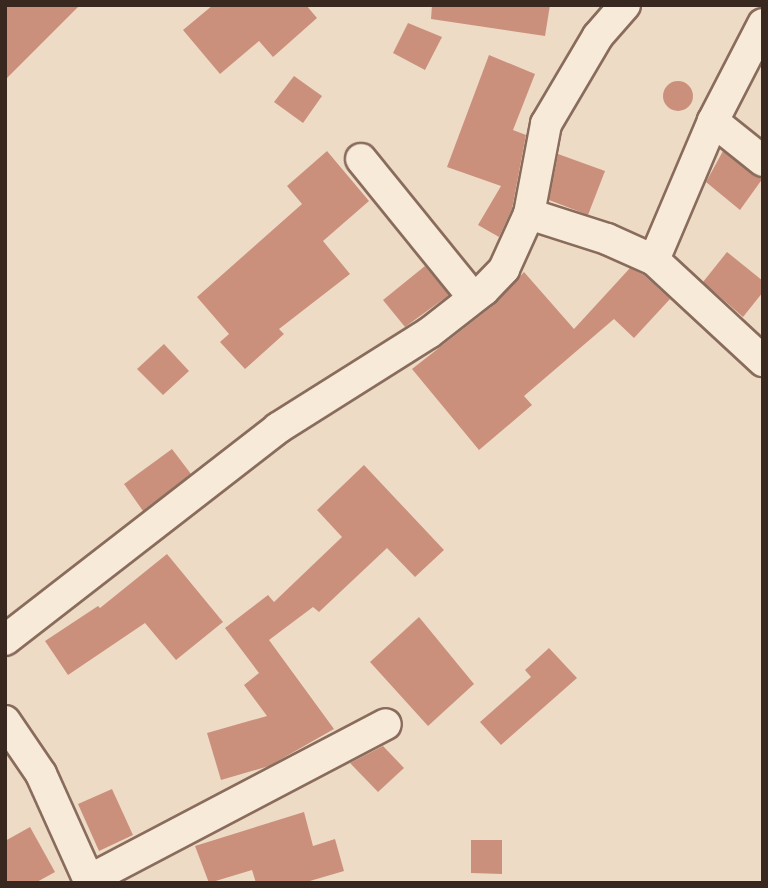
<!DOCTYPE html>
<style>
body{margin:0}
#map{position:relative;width:768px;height:888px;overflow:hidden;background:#eedbc6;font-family:"Times New Roman",serif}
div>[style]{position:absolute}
.building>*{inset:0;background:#cb907c}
.round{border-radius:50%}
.roads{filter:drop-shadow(2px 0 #896c5c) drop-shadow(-2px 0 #896c5c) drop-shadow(0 2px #896c5c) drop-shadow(0 -2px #896c5c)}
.minor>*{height:30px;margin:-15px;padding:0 15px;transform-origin:15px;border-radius:15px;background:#f8ead9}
span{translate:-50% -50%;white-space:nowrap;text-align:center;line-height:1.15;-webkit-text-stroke:6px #f5e7d5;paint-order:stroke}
.frame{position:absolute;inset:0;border:7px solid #39281f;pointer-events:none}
</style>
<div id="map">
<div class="building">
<i style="clip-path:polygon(5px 5px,80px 5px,5px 80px)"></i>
<i style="clip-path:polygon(213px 5px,306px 5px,317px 18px,273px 57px,259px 41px,220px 74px,183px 30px)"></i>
<i style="clip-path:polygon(432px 5px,550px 5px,545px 36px,431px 19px)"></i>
<i style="clip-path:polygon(408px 23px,442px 37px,425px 70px,393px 53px)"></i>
<i style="clip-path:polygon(489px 55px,535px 74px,513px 130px,526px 135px,512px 209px,499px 237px,478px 225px,501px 186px,447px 167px)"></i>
<i style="clip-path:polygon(294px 76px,322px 96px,303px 123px,274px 102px)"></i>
<i class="round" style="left:663px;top:81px;width:30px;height:30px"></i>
<i style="clip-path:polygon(327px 151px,369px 201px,323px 241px,350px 274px,279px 329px,284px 334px,245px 369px,220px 342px,229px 334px,197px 297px,302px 204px,287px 186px)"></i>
<i style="clip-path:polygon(723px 151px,763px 178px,740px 210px,706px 182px)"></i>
<i style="clip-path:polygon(558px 154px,605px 171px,588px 215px,549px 200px)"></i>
<i style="clip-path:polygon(727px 252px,763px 281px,763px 292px,743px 317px,703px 282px)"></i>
<i style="clip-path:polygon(425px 266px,449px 295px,405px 327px,383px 300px)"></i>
<i style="clip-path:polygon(630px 268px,644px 275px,670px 299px,634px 338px,614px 319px,524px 396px,532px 405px,479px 450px,412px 369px,495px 304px,524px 272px,574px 329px)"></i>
<i style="clip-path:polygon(164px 344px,189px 371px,163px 395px,137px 369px)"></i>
<i style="clip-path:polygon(172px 449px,191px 474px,143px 511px,124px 484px)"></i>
<i style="clip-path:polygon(364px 465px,444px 550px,415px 577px,387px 548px,319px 612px,313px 607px,269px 640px,334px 729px,269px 766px,221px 780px,207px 733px,267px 716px,244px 685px,259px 673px,225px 628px,268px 595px,274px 602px,342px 537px,317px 510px)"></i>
<i style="clip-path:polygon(167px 554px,223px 622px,176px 660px,145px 623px,68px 675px,45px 641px,98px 606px,100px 608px)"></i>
<i style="clip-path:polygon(419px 617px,474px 684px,428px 726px,370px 662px)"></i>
<i style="clip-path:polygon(549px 648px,577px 678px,501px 745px,480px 722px,531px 677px,525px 670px)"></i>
<i style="clip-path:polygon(383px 746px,404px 768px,378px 792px,350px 763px)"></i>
<i style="clip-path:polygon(112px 789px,133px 835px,99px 851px,78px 804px)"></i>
<i style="clip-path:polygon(304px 812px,313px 846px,335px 839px,344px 871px,303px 883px,256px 883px,252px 870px,209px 883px,195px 846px)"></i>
<i style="clip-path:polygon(30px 827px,55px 872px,35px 883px,5px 883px,5px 841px)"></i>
<i style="clip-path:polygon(471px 840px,502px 840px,502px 874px,471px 873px)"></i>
</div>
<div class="roads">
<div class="minor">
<i style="left:713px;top:121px;width:64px;rotate:38.7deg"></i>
<i style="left:361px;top:159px;width:176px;rotate:51deg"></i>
<i style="left:529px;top:214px;width:82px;rotate:17.8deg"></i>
<i style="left:607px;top:239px;width:51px;rotate:24.1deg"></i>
<i style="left:654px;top:260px;width:149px;rotate:42.8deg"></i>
<i style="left:654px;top:260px;width:151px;rotate:-67deg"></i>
<i style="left:713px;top:121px;width:109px;rotate:-62.7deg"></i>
<i style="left:5px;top:640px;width:346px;rotate:-37.8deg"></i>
<i style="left:278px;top:428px;width:178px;rotate:-32.2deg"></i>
<i style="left:429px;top:333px;width:70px;rotate:-38deg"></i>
<i style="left:484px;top:290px;width:29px;rotate:-46deg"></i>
<i style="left:504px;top:269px;width:60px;rotate:-65.6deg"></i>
<i style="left:529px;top:214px;width:92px;rotate:-79.3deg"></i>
<i style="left:546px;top:124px;width:102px;rotate:-59.4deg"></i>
<i style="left:598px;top:36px;width:41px;rotate:-48.9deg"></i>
<i style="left:5px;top:721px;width:64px;rotate:55.8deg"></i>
<i style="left:41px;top:774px;width:120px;rotate:65.8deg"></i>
<i style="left:89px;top:880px;width:335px;rotate:-27.7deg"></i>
</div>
</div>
<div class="frame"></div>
</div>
